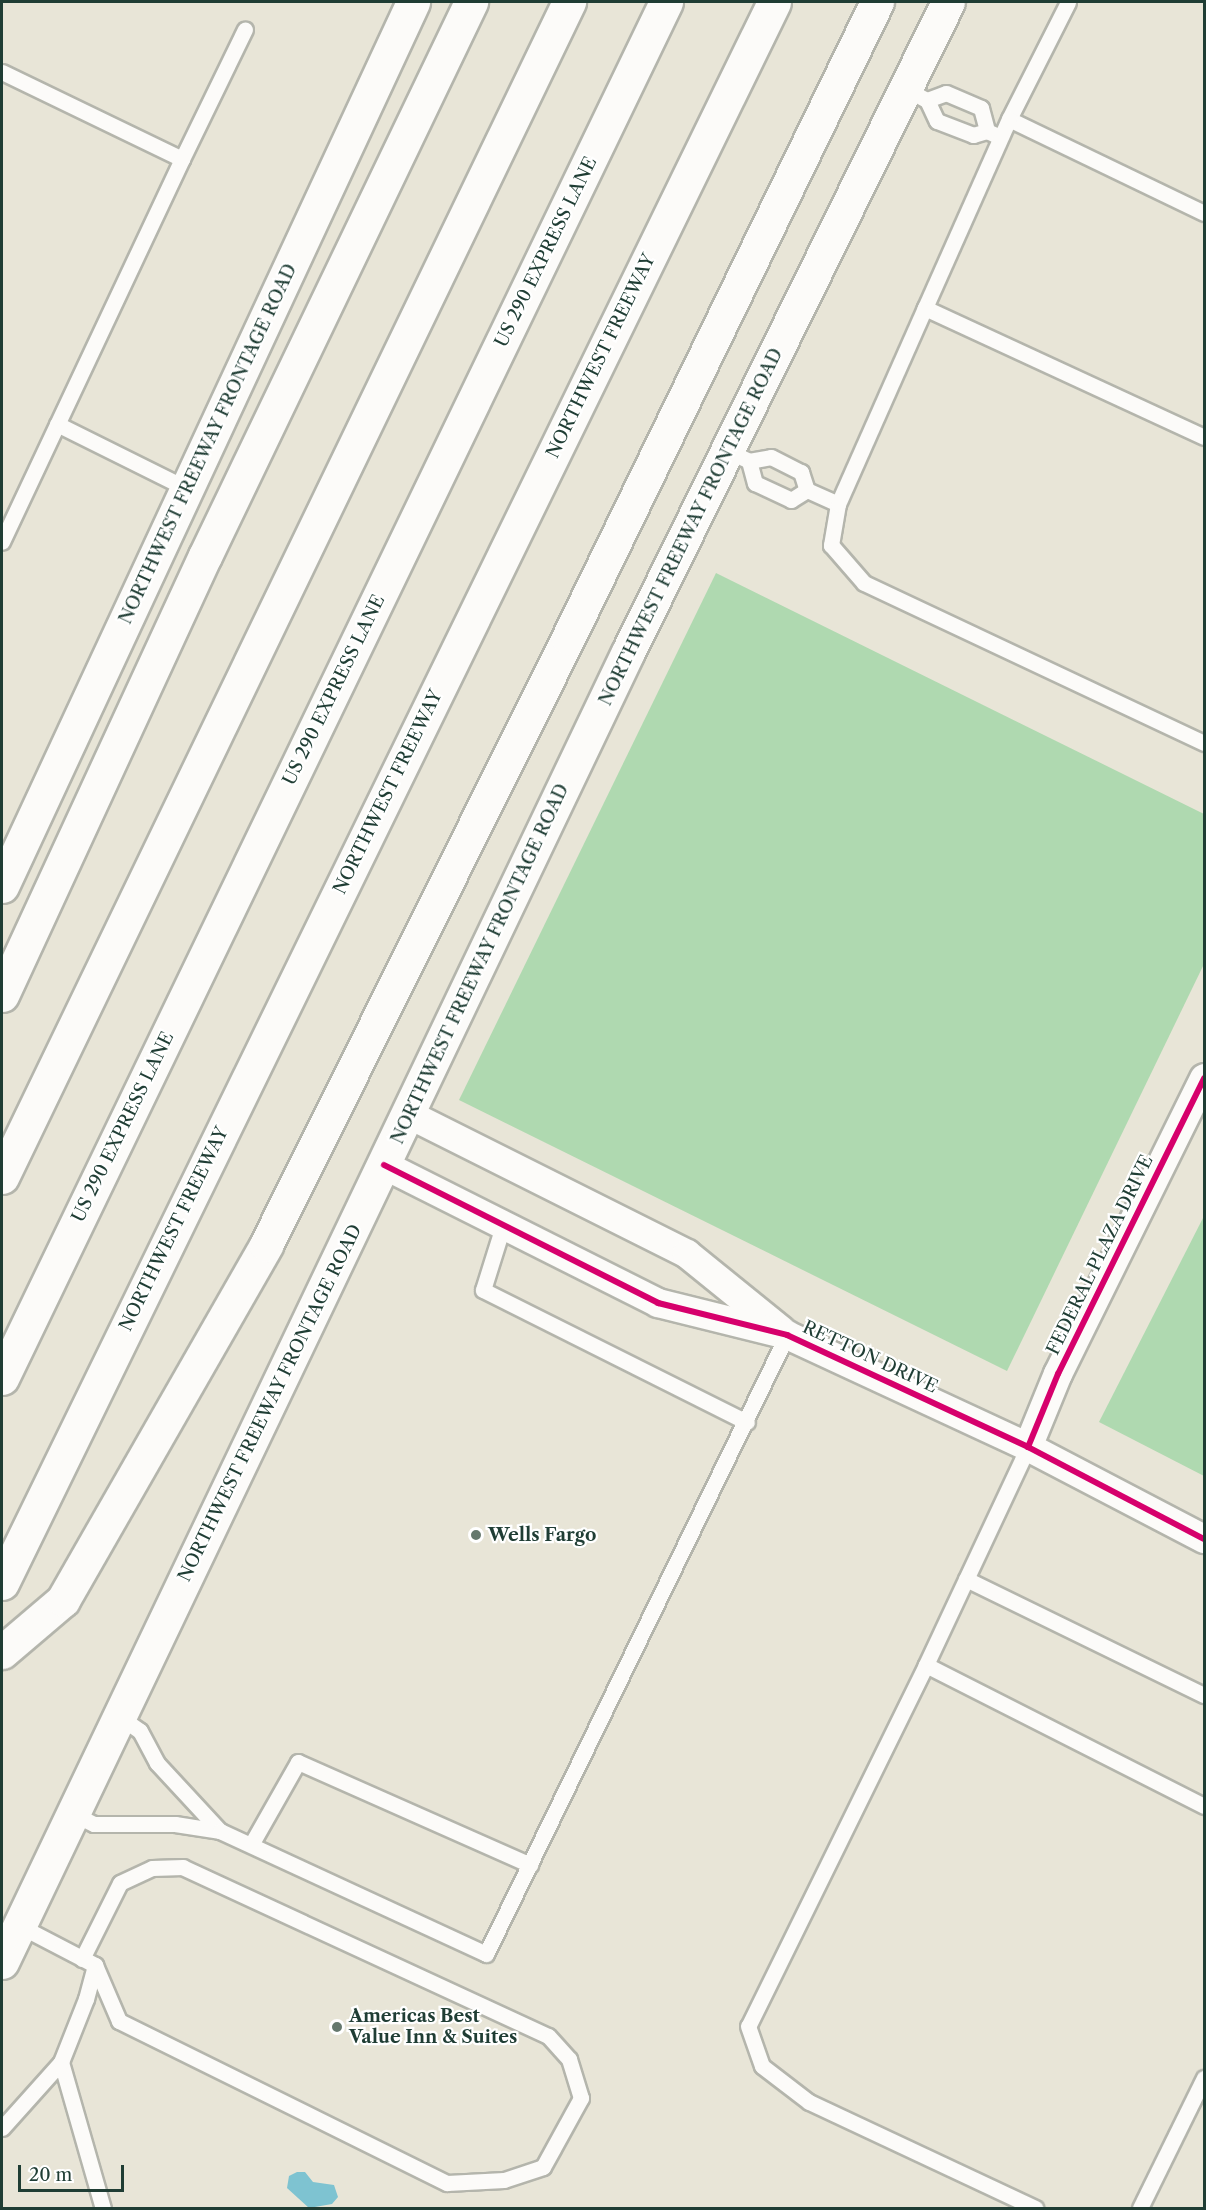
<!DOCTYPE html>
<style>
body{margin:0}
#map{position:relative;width:1206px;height:2210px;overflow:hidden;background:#e8e5d7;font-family:"Libre Caslon Text",serif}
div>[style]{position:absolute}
.green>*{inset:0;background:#afd9b0}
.water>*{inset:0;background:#7ec3d1}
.roads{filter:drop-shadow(2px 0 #b4b5ac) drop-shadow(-2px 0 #b4b5ac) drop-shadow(0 2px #b4b5ac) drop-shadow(0 -2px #b4b5ac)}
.service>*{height:15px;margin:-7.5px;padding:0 7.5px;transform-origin:7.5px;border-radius:7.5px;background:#fcfbf9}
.minor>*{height:28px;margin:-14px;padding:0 14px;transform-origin:14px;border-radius:14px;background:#fcfbf9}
.secondary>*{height:33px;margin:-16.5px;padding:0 16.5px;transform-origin:16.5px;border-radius:16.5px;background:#fcfbf9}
.motorway>*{height:33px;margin:-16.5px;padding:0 16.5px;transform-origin:16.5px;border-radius:16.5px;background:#fcfbf9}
.cycleway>*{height:6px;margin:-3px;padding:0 3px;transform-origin:3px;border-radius:3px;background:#d6006c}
.dots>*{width:16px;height:16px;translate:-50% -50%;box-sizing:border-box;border:3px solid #fff;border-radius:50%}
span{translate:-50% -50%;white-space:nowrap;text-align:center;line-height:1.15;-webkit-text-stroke:4.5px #fff;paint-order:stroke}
.street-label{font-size:18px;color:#1f3d34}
.poi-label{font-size:18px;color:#1f3d34;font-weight:700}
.left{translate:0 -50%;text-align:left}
.frame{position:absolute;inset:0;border:3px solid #1f3d34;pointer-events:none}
.scale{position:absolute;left:18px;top:2165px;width:106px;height:27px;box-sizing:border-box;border:3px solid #1f3d34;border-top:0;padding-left:8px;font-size:18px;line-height:21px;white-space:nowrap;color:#1f3d34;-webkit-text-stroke:4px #fff;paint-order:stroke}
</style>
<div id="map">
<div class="green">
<i style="clip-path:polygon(716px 573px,1204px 814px,1204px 964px,1007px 1371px,459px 1100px)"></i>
<i style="clip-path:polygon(1204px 1216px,1204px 1476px,1099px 1422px)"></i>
</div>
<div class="water">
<i style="clip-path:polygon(297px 2172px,305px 2172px,313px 2182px,334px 2185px,338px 2197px,332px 2204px,309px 2208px,287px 2188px,289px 2176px)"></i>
</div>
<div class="roads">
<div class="service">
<i style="left:2px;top:72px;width:200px;rotate:25.8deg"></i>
<i style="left:182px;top:159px;width:423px;rotate:115.2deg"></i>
<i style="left:906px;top:89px;width:24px;rotate:28deg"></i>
<i style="left:927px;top:100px;width:23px;rotate:65deg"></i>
<i style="left:937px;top:121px;width:39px;rotate:21deg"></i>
<i style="left:973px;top:135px;width:15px;rotate:-16deg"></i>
<i style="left:987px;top:131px;width:14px;rotate:25deg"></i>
<i style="left:927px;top:100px;width:20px;rotate:-20deg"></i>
<i style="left:946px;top:93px;width:38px;rotate:23deg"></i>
<i style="left:981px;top:108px;width:24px;rotate:75deg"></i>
<i style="left:1009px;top:119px;width:131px;rotate:-63.2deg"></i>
<i style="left:182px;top:159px;width:144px;rotate:-64.1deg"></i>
<i style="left:1204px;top:213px;width:216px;rotate:-154.3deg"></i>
<i style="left:1009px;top:119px;width:207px;rotate:114deg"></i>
<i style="left:925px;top:308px;width:307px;rotate:24.8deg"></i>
<i style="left:57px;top:424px;width:146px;rotate:26.4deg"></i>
<i style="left:728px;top:451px;width:23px;rotate:25deg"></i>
<i style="left:749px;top:461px;width:22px;rotate:-10deg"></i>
<i style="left:771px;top:457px;width:34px;rotate:27deg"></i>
<i style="left:801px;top:472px;width:19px;rotate:72deg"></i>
<i style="left:807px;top:490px;width:34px;rotate:24deg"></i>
<i style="left:838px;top:504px;width:42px;rotate:99.7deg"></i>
<i style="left:831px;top:545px;width:50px;rotate:49deg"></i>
<i style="left:864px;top:583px;width:376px;rotate:25.2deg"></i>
<i style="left:749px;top:461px;width:23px;rotate:75deg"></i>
<i style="left:755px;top:483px;width:40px;rotate:25deg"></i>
<i style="left:791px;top:500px;width:19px;rotate:-32deg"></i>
<i style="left:838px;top:504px;width:214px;rotate:-66.1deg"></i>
<i style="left:503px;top:1226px;width:67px;rotate:107.4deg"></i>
<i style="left:483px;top:1290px;width:295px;rotate:26.6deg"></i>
<i style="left:1028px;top:1447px;width:241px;rotate:115.1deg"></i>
<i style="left:926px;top:1665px;width:402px;rotate:116.2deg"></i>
<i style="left:748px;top:2026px;width:42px;rotate:70.7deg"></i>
<i style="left:762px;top:2066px;width:59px;rotate:37.5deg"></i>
<i style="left:809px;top:2102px;width:250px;rotate:25.1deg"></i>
<i style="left:966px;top:1579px;width:265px;rotate:26deg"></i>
<i style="left:926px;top:1665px;width:312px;rotate:26.9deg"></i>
<i style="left:120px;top:1717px;width:24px;rotate:35deg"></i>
<i style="left:140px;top:1731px;width:36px;rotate:62deg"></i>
<i style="left:157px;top:1763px;width:93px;rotate:47.2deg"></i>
<i style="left:74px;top:1814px;width:22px;rotate:27deg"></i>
<i style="left:94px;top:1824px;width:81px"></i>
<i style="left:175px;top:1824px;width:46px;rotate:8.8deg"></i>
<i style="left:220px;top:1831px;width:293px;rotate:24.8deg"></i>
<i style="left:486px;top:1954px;width:688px;rotate:-64.07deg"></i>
<i style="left:252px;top:1843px;width:93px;rotate:-60.4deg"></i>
<i style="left:298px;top:1762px;width:254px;rotate:23.9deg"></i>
<i style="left:20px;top:1926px;width:85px;rotate:27.5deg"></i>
<i style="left:95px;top:1965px;width:61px;rotate:66.8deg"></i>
<i style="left:119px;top:2021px;width:366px;rotate:26.3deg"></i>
<i style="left:447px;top:2183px;width:57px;rotate:-3deg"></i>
<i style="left:504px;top:2180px;width:41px;rotate:-18.4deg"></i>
<i style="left:543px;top:2167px;width:79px;rotate:-61.2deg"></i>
<i style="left:581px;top:2098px;width:41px;rotate:-107.1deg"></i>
<i style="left:569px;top:2059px;width:31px;rotate:-132deg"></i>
<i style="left:548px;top:2036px;width:402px;rotate:-155.2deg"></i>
<i style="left:183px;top:1867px;width:31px;rotate:178deg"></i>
<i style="left:152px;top:1868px;width:35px;rotate:155deg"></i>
<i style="left:120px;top:1883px;width:85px;rotate:116.6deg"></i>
<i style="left:61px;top:2062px;width:152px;rotate:74deg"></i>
<i style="left:2px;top:2128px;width:89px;rotate:-48.2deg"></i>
<i style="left:61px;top:2062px;width:68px;rotate:-68.4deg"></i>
<i style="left:86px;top:1999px;width:35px;rotate:-75deg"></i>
<i style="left:1140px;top:2208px;width:145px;rotate:-63.8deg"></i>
</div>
<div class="minor">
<i style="left:408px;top:1114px;width:312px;rotate:26.6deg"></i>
<i style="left:687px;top:1254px;width:121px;rotate:39deg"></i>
<i style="left:384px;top:1165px;width:307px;rotate:26.7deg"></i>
<i style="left:658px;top:1303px;width:133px;rotate:13.9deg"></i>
<i style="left:787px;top:1335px;width:266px;rotate:24.9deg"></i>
<i style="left:1028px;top:1447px;width:199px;rotate:27.6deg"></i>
<i style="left:1028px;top:1447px;width:79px;rotate:-67.7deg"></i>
<i style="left:1058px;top:1374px;width:330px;rotate:-63.7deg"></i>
</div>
<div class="secondary">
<i style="left:2px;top:886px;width:975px;rotate:-65.06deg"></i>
<i style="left:2px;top:1962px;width:1452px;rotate:-64.46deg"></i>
<i style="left:628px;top:652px;width:724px;rotate:-63.79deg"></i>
</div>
<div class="motorway">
<i style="left:2px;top:995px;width:484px;rotate:-65.2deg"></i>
<i style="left:205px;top:556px;width:615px;rotate:-64.35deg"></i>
<i style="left:2px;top:1177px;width:1305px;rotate:-64.24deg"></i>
<i style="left:2px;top:1378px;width:1528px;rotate:-64.24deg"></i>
<i style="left:2px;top:1583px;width:1759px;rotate:-63.97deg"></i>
<i style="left:2px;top:1652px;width:80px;rotate:-40.4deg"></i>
<i style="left:63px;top:1600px;width:409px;rotate:-60.2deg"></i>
<i style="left:266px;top:1245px;width:678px;rotate:-63.55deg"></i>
<i style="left:568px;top:638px;width:707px;rotate:-64.09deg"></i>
</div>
</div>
<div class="cycleway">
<i style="left:384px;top:1165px;width:307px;rotate:26.7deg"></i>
<i style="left:658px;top:1303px;width:133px;rotate:13.9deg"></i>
<i style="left:787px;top:1335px;width:266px;rotate:24.9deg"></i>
<i style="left:1028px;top:1447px;width:199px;rotate:27.6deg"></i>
<i style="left:1028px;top:1447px;width:79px;rotate:-67.7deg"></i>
<i style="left:1058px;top:1374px;width:330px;rotate:-63.7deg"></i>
</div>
<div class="dots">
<i style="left:476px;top:1535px;background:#65786d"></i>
<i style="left:337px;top:2027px;background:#65786d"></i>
</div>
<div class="street-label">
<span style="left:546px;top:252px;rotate:-64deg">US 290 EXPRESS LANE</span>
<span style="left:601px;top:356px;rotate:-64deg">NORTHWEST FREEWAY</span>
<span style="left:208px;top:444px;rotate:-65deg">NORTHWEST FREEWAY FRONTAGE ROAD</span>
<span style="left:691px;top:527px;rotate:-64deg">NORTHWEST FREEWAY FRONTAGE ROAD</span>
<span style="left:334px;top:690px;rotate:-64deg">US 290 EXPRESS LANE</span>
<span style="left:388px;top:792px;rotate:-64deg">NORTHWEST FREEWAY</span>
<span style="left:480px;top:964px;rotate:-65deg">NORTHWEST FREEWAY FRONTAGE ROAD</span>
<span style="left:123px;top:1127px;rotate:-64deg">US 290 EXPRESS LANE</span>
<span style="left:174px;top:1229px;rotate:-64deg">NORTHWEST FREEWAY</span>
<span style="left:1100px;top:1255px;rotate:-64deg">FEDERAL PLAZA DRIVE</span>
<span style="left:870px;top:1357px;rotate:25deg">RETTON DRIVE</span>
<span style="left:270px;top:1403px;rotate:-64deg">NORTHWEST FREEWAY FRONTAGE ROAD</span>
</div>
<div class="poi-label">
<span class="left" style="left:488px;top:1535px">Wells Fargo</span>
<span class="left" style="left:349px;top:2027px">Americas Best<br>Value Inn &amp; Suites</span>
</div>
<div class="frame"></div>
<div class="scale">20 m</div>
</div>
